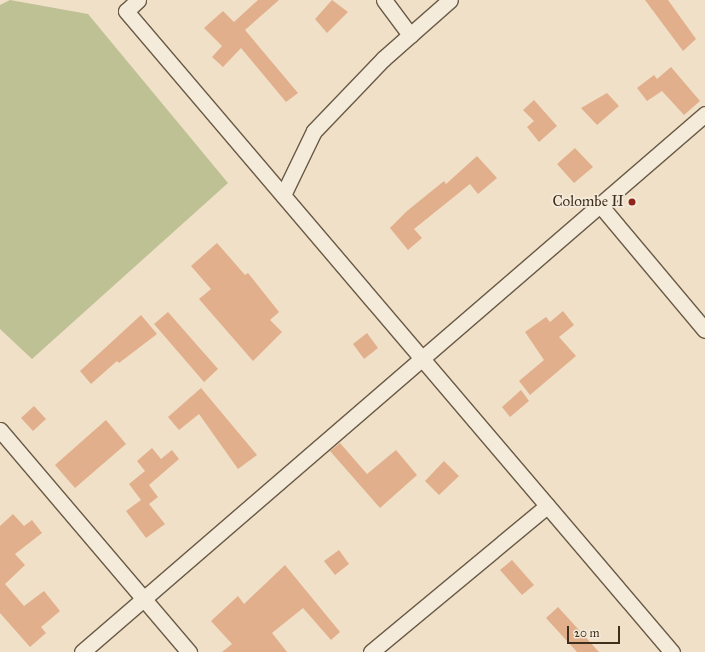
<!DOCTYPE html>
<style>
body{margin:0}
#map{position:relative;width:705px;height:652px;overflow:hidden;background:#f0e0c8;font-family:"IM FELL Great Primer",serif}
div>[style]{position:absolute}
.green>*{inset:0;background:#bec193}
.building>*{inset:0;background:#e1af8b}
.roads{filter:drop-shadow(1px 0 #6a5b46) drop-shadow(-1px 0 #6a5b46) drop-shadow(0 1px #6a5b46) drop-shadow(0 -1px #6a5b46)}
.street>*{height:15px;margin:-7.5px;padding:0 7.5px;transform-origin:7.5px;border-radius:7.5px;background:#f5ebdb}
.dots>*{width:11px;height:11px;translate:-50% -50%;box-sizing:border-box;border:2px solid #f5ebdb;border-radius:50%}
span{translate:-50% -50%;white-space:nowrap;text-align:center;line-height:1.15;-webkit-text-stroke:3.5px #f5ebdb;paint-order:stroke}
.poi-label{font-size:15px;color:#3e2f1b}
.right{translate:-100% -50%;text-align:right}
.scale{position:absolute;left:567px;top:626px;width:53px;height:18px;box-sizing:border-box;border:2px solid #3e2f1b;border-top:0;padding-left:5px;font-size:12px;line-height:14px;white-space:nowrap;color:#3e2f1b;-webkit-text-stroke:3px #f5ebdb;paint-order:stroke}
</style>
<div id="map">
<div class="green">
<i style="clip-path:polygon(10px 0,88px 14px,228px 183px,32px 359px,0 329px,0 5px)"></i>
</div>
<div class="building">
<i style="clip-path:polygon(258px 0,279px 0,245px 30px,298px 93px,286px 102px,241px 48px,223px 67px,212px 57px,222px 46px,204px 28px,223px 11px,234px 22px)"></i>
<i style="clip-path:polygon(332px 0,348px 12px,327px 33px,315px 19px)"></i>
<i style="clip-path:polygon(645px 0,668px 0,696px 39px,683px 51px)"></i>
<i style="clip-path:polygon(671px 67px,700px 101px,684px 115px,662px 91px,647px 101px,637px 88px,654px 75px,657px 79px)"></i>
<i style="clip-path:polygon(607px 93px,619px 106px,597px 125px,581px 108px)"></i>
<i style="clip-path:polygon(534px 100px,557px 126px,539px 142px,527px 127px,534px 121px,523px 110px)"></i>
<i style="clip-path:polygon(575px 148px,593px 167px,574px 183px,557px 164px)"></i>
<i style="clip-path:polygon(477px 156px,497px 178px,478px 194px,470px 184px,414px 229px,422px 238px,408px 250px,390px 228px,407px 211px,444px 181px,446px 184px)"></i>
<i style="clip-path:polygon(217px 243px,245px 275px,248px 273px,279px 312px,270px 320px,282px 332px,253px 361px,199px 299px,211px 289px,191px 266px)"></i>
<i style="clip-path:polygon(563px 311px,574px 325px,559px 337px,576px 356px,530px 395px,519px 381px,544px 360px,525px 332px,546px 317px,550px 322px)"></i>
<i style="clip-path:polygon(168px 312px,218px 369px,204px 382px,154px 324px)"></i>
<i style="clip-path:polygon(141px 315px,157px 334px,119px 363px,117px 361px,91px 384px,80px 371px)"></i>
<i style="clip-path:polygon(367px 333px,378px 348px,364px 359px,353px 344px)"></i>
<i style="clip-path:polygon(201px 388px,257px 455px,238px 469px,199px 414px,179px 430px,168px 417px)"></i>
<i style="clip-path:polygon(521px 390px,529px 401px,510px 417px,502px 407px)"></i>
<i style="clip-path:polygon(34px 406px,46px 419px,33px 431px,21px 418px)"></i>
<i style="clip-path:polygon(106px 420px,126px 444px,75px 488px,55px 465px)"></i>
<i style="clip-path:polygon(340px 443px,367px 474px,396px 450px,417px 475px,380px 508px,330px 451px)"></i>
<i style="clip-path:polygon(152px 448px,161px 459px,172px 450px,179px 459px,149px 485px,158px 497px,149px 504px,165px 524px,146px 538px,126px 511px,141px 500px,129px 484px,145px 471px,137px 461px)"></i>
<i style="clip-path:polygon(444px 461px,459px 476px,439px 495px,425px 481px)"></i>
<i style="clip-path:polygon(13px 514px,24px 526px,32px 520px,42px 533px,15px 554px,25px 565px,5px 584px,24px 606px,44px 591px,60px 611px,41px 627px,46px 633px,30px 647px,0 613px,0 526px)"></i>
<i style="clip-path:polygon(339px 550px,349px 564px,335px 575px,324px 561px)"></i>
<i style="clip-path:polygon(512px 560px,534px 585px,522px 595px,500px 570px)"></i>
<i style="clip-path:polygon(285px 565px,340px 632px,331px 640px,303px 608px,272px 633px,287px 652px,222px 652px,232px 644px,211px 621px,238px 596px,244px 604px)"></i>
<i style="clip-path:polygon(558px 607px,599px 652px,577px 652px,546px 618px)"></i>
</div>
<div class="roads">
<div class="street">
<i style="left:138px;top:0;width:16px;rotate:137deg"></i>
<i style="left:126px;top:11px;width:842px;rotate:49.58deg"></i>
<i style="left:384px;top:0;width:44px;rotate:53.4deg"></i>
<i style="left:283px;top:195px;width:71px;rotate:-64.2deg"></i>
<i style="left:314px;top:131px;width:100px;rotate:-46.2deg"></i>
<i style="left:383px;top:59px;width:89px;rotate:-41.4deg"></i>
<i style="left:600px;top:205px;width:163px;rotate:50deg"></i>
<i style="left:0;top:430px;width:292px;rotate:49.6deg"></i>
<i style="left:82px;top:652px;width:823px;rotate:-40.81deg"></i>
<i style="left:371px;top:652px;width:229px;rotate:-39.7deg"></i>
</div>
</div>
<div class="dots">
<i style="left:632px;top:202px;background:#8f2418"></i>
</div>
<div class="poi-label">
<span class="right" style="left:624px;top:202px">Colombe II</span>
</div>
<div class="scale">20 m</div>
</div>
